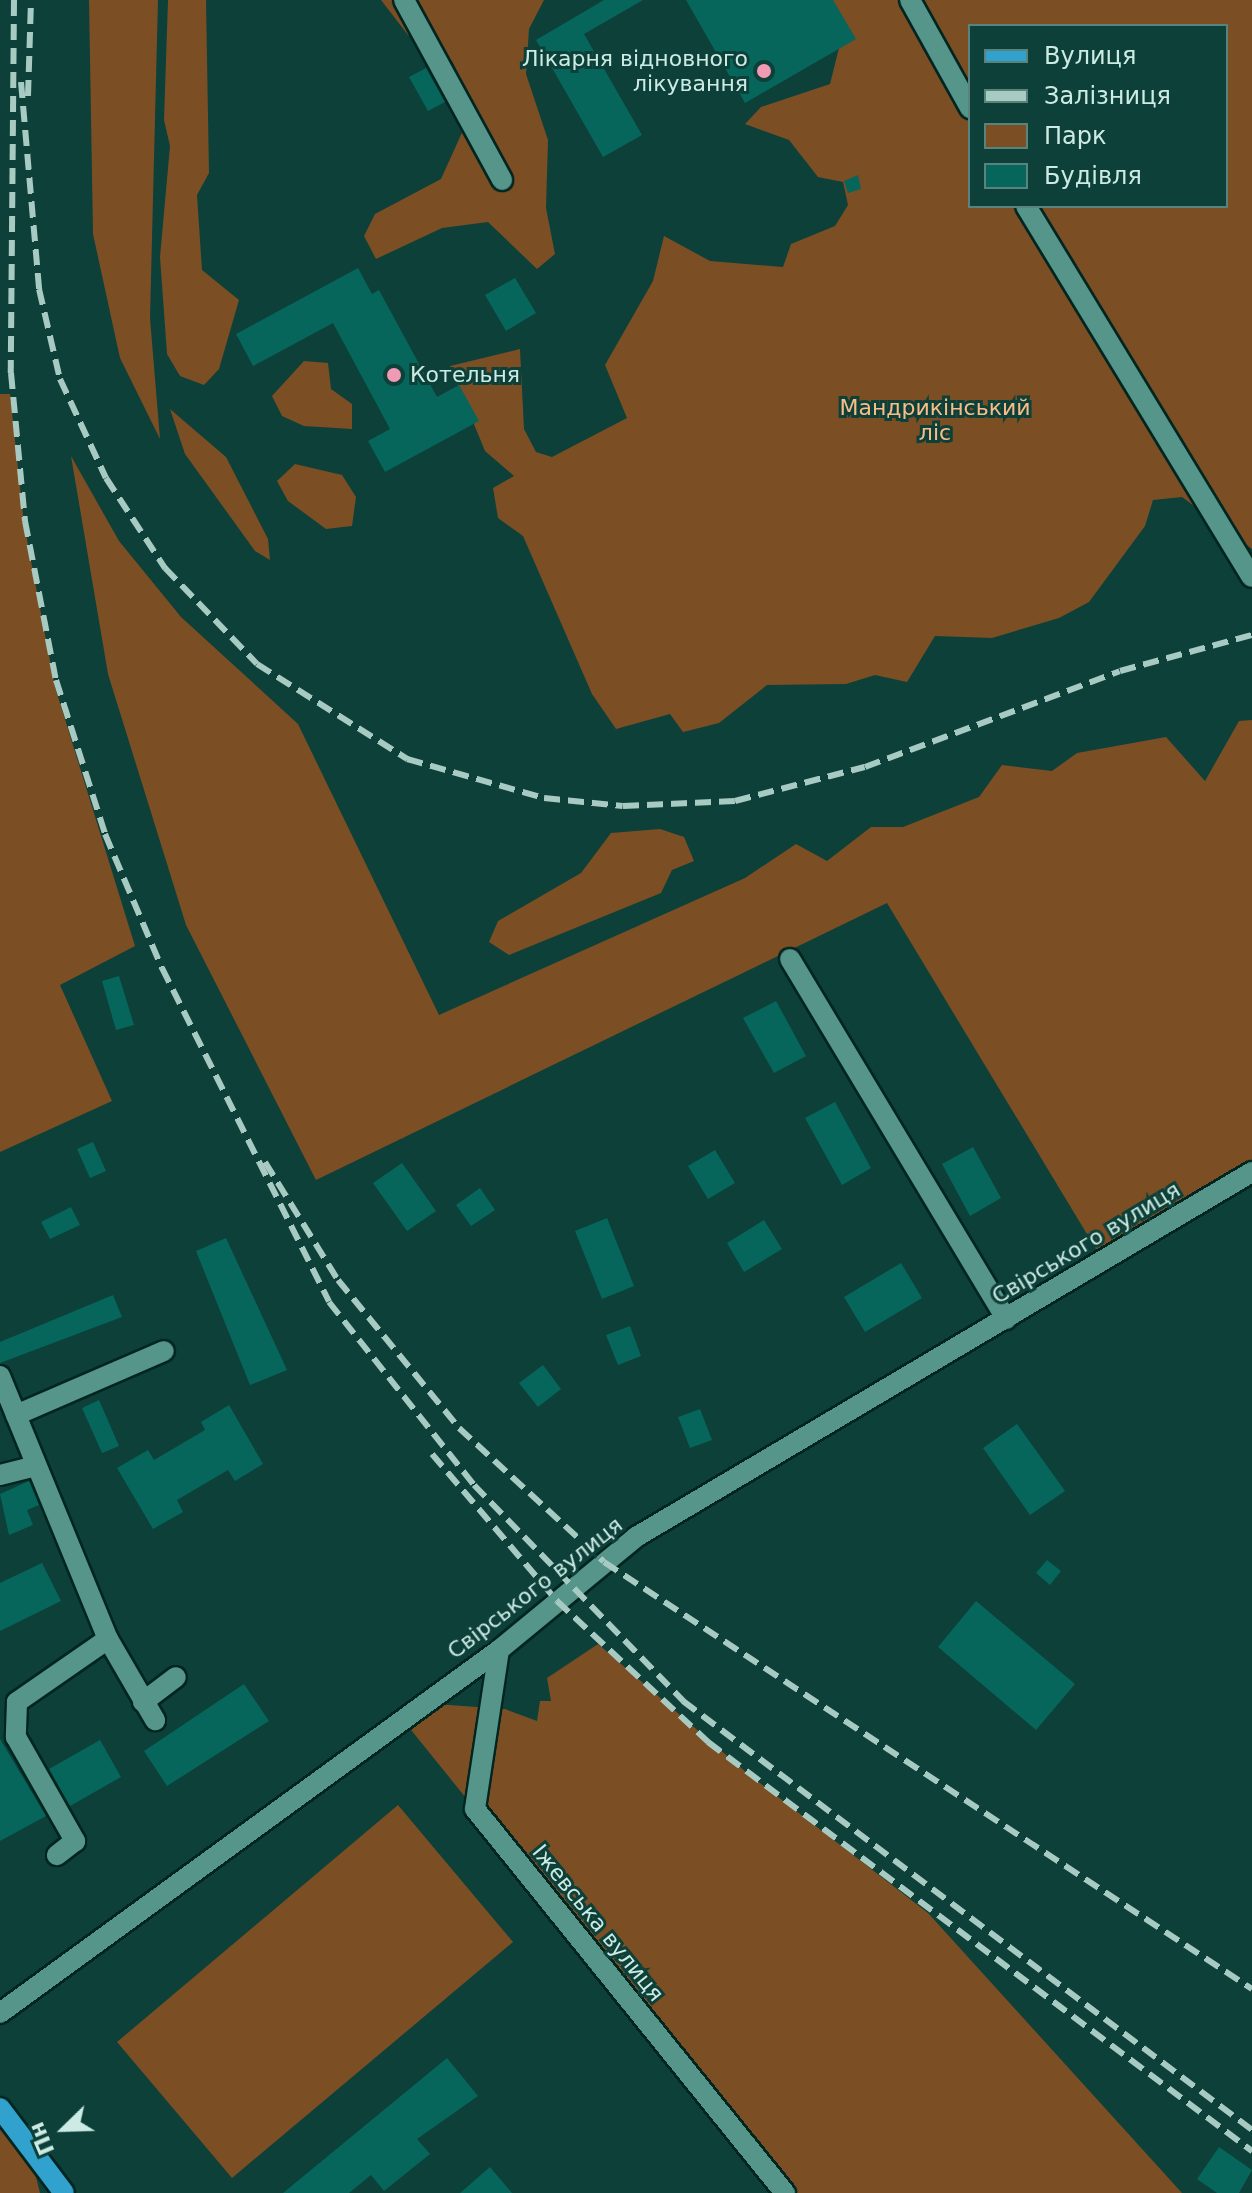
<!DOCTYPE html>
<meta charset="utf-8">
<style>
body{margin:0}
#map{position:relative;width:1252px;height:2193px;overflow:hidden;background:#0d4039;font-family:"DejaVu Sans",sans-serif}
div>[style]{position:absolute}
.green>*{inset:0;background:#7b4e24}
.building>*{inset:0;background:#06665b}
.roads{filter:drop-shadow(2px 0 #022520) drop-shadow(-2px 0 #022520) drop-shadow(0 2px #022520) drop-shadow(0 -2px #022520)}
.minor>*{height:20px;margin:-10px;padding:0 10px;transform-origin:10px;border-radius:10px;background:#56958a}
.major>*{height:20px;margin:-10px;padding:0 10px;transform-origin:10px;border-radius:10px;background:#31a1cd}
.rail>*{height:6px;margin-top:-3px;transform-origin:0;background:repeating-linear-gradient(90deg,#a7cac3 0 16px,transparent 0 24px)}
.dots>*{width:22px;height:22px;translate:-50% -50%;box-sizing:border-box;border:4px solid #0d4039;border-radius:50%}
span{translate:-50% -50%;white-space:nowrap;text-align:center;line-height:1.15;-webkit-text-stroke:6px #0d4039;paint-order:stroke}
.poi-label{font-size:22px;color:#ccebe4}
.right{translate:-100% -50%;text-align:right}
.left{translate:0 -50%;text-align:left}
.park-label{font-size:22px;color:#fabc87}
.street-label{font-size:22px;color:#ccebe4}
.legend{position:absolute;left:968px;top:24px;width:260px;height:184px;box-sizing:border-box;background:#0d4039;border:2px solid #59847d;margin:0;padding:10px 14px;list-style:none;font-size:24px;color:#ccebe4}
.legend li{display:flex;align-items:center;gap:16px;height:40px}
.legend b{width:40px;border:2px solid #59847d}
.north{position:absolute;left:24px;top:2089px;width:80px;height:80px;-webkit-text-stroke:6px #0d4039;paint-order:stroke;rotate:247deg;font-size:22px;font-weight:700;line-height:32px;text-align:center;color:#ccebe4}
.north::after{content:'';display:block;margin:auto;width:28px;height:36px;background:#ccebe4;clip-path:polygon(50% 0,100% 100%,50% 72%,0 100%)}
</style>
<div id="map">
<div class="green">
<i style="clip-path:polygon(89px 0,158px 0,150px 318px,160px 439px,120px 358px,93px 234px)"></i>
<i style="clip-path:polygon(168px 0,206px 0,209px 173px,197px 195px,202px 270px,239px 300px,219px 369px,204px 385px,180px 376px,167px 354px,160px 257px,170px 146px,164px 120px)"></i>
<i style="clip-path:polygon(381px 0,544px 0,529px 29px,526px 74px,548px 140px,546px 208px,555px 254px,537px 269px,488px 222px,442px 228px,376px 259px,364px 236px,375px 214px,441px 179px,474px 106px,452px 61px,408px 35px)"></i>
<i style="clip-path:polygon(evenodd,825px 0,1252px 0,1252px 549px,1182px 497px,1153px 500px,1145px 526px,1089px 602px,1059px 618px,992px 638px,935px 636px,907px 682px,875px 675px,846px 684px,767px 685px,719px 723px,683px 732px,670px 714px,616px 729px,592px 694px,523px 536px,498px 518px,493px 488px,514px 476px,485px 451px,450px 366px,520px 349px,524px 429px,536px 452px,552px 457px,627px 418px,605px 365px,653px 281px,664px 236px,710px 261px,783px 267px,791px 244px,835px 226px,848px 205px,843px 182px,818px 177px,789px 140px,745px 124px,761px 107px,830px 84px,841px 40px,825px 0,970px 26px,1226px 26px,1226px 206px,970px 206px,970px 26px)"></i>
<i style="clip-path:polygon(304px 361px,328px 363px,331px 389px,352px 404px,352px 429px,304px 426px,282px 416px,272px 396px)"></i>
<i style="clip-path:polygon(0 394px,10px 394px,24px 524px,55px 687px,135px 946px,60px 985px,112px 1101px,0 1152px)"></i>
<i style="clip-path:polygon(170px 409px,226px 457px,268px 539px,270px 560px,255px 551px,185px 454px)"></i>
<i style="clip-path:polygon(71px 456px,119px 541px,181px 617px,298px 724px,439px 1015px,745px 878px,796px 844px,827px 861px,871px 827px,903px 827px,979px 797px,1002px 765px,1052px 771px,1077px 753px,1166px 737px,1205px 781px,1239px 721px,1252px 720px,1252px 1172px,1102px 1259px,887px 903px,316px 1180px,186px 925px,108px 674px)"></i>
<i style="clip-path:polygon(295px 464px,342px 475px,356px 497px,352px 526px,326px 529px,288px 501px,277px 481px)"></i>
<i style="clip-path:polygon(660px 829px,684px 837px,694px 861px,672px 870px,661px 893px,509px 955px,489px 942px,498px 921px,581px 873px,611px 833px)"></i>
<i style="clip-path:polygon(598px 1644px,747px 1773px,928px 1913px,1182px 2193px,785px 2193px,403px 1720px,435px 1704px,505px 1709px,537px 1721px,540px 1701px,551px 1701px,547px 1678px)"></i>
<i style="clip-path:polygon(398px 1805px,513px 1942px,232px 2178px,117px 2042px)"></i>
<i style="clip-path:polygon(0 2112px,35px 2173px,40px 2193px,0 2193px)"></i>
</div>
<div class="building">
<i style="clip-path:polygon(604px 0,643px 0,584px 34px,642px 135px,603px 157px,536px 40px)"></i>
<i style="clip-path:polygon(686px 0,833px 0,856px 39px,745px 103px)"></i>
<i style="clip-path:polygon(426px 68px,445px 102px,428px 111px,409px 77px)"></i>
<i style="clip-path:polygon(858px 175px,861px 189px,848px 193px,844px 181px)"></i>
<i style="clip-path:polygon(358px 268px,372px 294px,379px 290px,437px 397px,459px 385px,479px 421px,385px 472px,368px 441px,390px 429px,333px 323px,253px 366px,236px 334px)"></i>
<i style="clip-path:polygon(515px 278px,536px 313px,506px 331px,485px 295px)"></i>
<i style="clip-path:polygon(119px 976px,134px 1025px,116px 1030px,102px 981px)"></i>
<i style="clip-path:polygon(776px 1001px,806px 1056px,774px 1073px,743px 1018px)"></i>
<i style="clip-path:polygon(835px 1102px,871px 1168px,842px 1185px,805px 1118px)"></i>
<i style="clip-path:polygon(93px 1142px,106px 1171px,90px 1178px,77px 1149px)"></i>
<i style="clip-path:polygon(973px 1147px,1001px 1198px,970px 1216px,942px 1164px)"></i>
<i style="clip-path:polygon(715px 1150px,735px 1183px,708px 1199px,688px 1166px)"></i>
<i style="clip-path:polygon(402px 1163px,436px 1211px,407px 1231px,373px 1183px)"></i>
<i style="clip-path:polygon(480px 1188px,495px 1210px,471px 1226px,456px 1205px)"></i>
<i style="clip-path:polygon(71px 1207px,80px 1225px,50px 1239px,41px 1222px)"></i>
<i style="clip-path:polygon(607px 1218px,634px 1286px,602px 1299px,575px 1231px)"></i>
<i style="clip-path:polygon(764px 1220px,782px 1249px,744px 1272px,727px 1243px)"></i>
<i style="clip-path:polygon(226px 1238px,287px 1370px,250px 1385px,196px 1251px)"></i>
<i style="clip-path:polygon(901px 1263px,922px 1298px,865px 1332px,844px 1297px)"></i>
<i style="clip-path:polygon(113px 1295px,122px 1317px,0 1363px,0 1342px)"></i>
<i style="clip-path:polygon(630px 1326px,641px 1356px,618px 1365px,606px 1335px)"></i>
<i style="clip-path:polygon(543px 1365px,561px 1389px,538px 1407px,519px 1383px)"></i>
<i style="clip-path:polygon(99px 1400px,119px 1446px,102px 1453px,82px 1408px)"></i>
<i style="clip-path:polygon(229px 1405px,263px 1464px,235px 1481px,228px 1470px,177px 1500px,183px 1512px,153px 1529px,117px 1468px,148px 1450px,154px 1460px,205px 1430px,201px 1422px)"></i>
<i style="clip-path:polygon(700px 1409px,712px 1440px,690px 1448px,678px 1417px)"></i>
<i style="clip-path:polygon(1017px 1424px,1065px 1491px,1030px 1515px,983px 1448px)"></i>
<i style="clip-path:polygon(29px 1481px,39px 1505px,27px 1510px,33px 1525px,9px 1535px,0 1494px)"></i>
<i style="clip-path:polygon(1047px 1560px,1061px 1571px,1050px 1585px,1036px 1573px)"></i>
<i style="clip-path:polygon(42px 1563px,61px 1601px,0 1631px,0 1583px)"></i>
<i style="clip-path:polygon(976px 1601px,1075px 1684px,1036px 1730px,938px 1647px)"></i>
<i style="clip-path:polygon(244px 1684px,269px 1721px,167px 1786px,144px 1751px)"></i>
<i style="clip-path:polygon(0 1739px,46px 1816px,0 1841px)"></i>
<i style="clip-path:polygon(100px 1740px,121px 1777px,70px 1806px,49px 1769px)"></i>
<i style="clip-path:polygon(447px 2058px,478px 2096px,417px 2139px,430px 2154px,384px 2191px,371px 2175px,349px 2193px,283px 2193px)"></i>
<i style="clip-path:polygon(1219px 2147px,1252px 2170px,1239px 2193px,1217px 2193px,1197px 2179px)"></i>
<i style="clip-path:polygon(490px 2167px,512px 2193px,460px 2193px)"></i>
</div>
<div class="roads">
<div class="minor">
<i style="left:404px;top:0;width:205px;rotate:61.4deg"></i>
<i style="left:910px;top:0;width:124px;rotate:60.9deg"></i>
<i style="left:1026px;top:206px;width:434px;rotate:58.7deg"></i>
<i style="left:790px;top:959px;width:420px;rotate:59deg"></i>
<i style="left:0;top:1376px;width:284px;rotate:67.7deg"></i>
<i style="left:108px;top:1639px;width:111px;rotate:145.3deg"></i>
<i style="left:17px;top:1702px;width:35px;rotate:92deg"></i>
<i style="left:16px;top:1737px;width:120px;rotate:60.4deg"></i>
<i style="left:75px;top:1841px;width:23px;rotate:142deg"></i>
<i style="left:16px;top:1415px;width:161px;rotate:-23.4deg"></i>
<i style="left:0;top:1475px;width:37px;rotate:-14deg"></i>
<i style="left:108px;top:1639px;width:94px;rotate:59.9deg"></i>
<i style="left:499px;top:1650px;width:161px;rotate:98.6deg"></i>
<i style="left:475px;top:1809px;width:494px;rotate:51.1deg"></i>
<i style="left:143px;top:1702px;width:41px;rotate:-37.1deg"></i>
<i style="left:0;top:2013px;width:617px;rotate:-36.03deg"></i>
<i style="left:499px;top:1650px;width:178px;rotate:-39.5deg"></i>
<i style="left:636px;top:1537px;width:716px;rotate:-30.65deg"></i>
</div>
<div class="major">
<i style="left:0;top:2108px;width:106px;rotate:53deg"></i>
</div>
</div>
<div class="rail">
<i style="left:14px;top:0;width:373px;rotate:90.5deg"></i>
<i style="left:11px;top:373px;width:149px;rotate:84.6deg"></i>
<i style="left:25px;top:521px;width:162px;rotate:79deg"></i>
<i style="left:56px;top:680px;width:162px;rotate:72.3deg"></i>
<i style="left:105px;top:834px;width:146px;rotate:67deg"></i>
<i style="left:162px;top:968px;width:373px;rotate:63.4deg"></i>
<i style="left:329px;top:1302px;width:233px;rotate:51.6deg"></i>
<i style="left:474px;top:1485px;width:301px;rotate:45.9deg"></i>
<i style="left:683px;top:1701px;width:713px;rotate:37.01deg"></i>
<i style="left:21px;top:82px;width:208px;rotate:85deg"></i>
<i style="left:39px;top:289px;width:92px;rotate:76.9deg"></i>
<i style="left:60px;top:379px;width:109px;rotate:65.1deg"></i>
<i style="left:106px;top:478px;width:108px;rotate:56.8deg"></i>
<i style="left:165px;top:568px;width:133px;rotate:46.2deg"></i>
<i style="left:257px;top:664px;width:178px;rotate:32.3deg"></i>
<i style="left:407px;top:759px;width:142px;rotate:15.9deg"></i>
<i style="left:544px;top:798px;width:79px;rotate:5.8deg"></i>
<i style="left:623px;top:806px;width:112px;rotate:-2.6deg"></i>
<i style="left:735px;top:801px;width:134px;rotate:-14.7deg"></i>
<i style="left:865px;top:767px;width:272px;rotate:-20.6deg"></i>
<i style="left:1120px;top:671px;width:137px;rotate:-15.3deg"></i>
<i style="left:28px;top:96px;width:96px;rotate:-88.2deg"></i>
<i style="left:265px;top:1162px;width:139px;rotate:58.3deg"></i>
<i style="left:338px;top:1280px;width:191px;rotate:50.7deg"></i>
<i style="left:459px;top:1428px;width:197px;rotate:42.7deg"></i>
<i style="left:604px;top:1562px;width:776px;rotate:33.38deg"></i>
<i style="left:432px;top:1454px;width:193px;rotate:49.6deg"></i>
<i style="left:557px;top:1601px;width:207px;rotate:43deg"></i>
<i style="left:708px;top:1742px;width:681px;rotate:36.94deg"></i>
</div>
<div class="dots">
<i style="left:764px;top:71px;background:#f19ab3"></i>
<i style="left:394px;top:375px;background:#f19ab3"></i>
</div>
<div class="poi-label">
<span class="right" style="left:748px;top:71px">Лікарня відновного<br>лікування</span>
<span class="left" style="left:410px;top:375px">Котельня</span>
</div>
<div class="park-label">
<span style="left:935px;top:420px">Мандрикінський<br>ліс</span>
</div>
<div class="street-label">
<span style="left:1086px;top:1243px;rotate:-31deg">Свірського вулиця</span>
<span style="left:535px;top:1588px;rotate:-38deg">Свірського вулиця</span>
<span style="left:598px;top:1923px;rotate:51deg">Іжевська вулиця</span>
</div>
<ul class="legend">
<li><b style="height:10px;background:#31a1cd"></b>Вулиця</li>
<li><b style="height:10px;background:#a7cac3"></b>Залізниця</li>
<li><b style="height:22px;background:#7b4e24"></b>Парк</li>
<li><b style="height:22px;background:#06665b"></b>Будівля</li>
</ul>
<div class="north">Пн</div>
</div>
